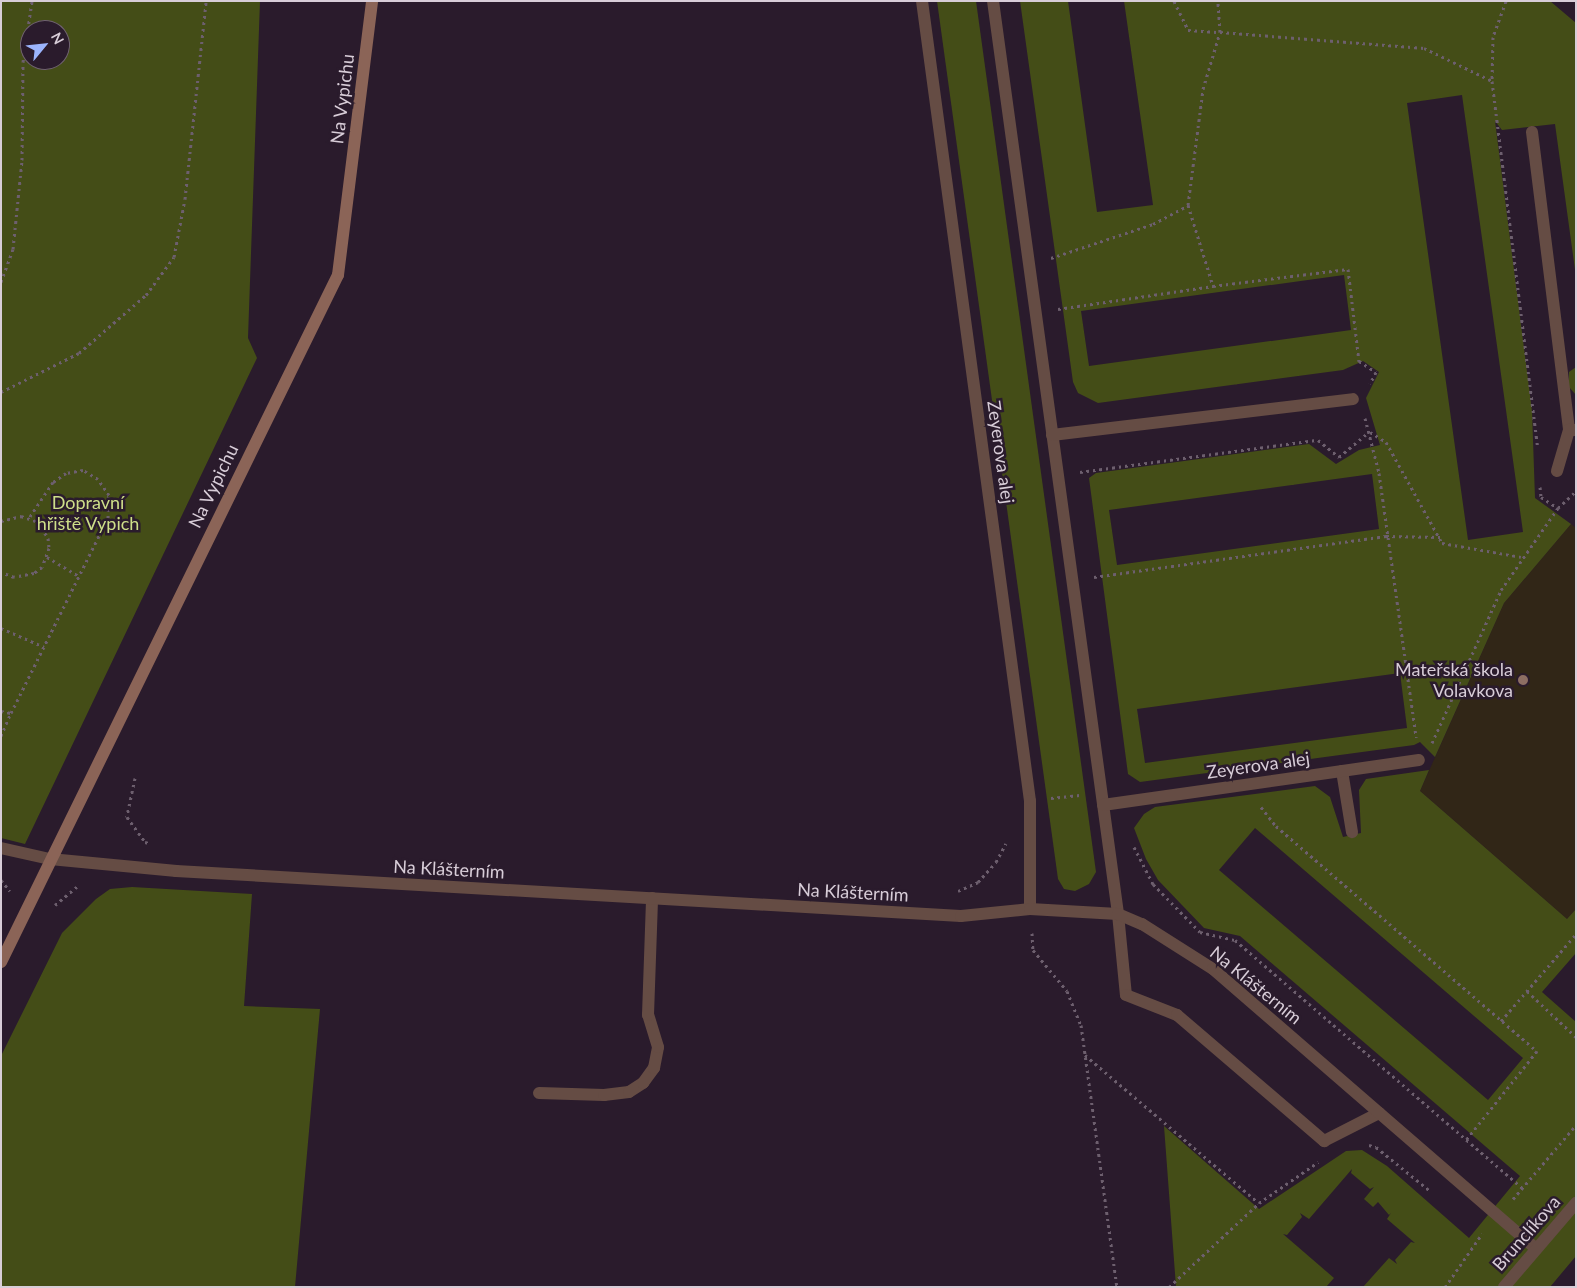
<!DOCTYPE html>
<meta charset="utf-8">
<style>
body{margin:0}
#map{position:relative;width:1577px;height:1288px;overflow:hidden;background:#2a1b2c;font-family:Lato,sans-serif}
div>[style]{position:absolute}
.education>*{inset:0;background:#312617}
.green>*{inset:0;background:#444d17}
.path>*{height:3px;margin-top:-1.5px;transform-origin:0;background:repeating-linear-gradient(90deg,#6d5f6e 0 2.5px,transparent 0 6.5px)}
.lane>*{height:12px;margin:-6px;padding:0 6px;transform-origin:6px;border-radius:6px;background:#654c44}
.street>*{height:12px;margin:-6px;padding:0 6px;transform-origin:6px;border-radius:6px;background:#654c44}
.secondary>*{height:12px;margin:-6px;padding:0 6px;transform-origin:6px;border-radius:6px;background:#8b6457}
.dots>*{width:14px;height:14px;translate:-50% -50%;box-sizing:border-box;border:2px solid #2a1b2c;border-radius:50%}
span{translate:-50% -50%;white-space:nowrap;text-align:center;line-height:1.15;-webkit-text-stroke:5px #2a1b2c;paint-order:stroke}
.street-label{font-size:18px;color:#d8cdd8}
.park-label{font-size:18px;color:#cedf89}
.poi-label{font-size:18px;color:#d8cdd8}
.right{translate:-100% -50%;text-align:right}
.frame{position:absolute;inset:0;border:2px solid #d8cdd8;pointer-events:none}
.north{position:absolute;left:20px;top:20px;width:50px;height:50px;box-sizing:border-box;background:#2a1b2c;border:1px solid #706271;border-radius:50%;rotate:62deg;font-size:14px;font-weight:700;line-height:20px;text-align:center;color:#d8cdd8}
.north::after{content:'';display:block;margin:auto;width:18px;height:22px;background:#9bb4fd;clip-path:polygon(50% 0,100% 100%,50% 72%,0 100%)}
</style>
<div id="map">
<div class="education">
<i style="clip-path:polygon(1571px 524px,1576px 528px,1576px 909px,1567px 919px,1420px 791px,1504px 603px)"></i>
</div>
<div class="green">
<i style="clip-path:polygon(evenodd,1px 1px,260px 1px,248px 338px,257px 358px,25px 844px,1px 838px,1px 1px,30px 30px,60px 30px,60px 60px,30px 60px,30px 30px)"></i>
<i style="clip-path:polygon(937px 1px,976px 1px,1096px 872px,1089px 884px,1075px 891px,1064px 889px,1058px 879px)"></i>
<i style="clip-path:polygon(evenodd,1020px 1px,1068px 1px,1097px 212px,1153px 205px,1124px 1px,1550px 1px,1576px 23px,1576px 277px,1555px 124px,1502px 130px,1495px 121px,1532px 411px,1535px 498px,1571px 524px,1504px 603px,1435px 757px,1420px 742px,1414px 745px,1140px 782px,1128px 774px,1089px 478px,1096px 473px,1309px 444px,1336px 464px,1359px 450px,1380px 445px,1366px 398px,1379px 372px,1363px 361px,1343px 370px,1098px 403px,1078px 393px,1073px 382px,1020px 1px,1462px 95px,1523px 532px,1468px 540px,1407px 103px,1462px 95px,1020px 1px,1344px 275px,1351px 330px,1089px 366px,1081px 311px,1344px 275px,1020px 1px,1372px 474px,1379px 529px,1117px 565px,1109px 510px,1372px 474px,1020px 1px,1400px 673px,1407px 728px,1145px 763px,1137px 709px,1400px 673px)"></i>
<i style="clip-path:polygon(1576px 367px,1576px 395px,1569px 387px,1569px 372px)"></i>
<i style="clip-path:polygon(evenodd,1429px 770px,1420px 791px,1567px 919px,1576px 909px,1576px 953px,1542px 992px,1576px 1022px,1576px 1256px,1550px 1287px,1363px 1287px,1389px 1258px,1397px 1264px,1395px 1260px,1411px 1242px,1415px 1243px,1387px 1219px,1391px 1213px,1389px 1215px,1378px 1202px,1373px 1207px,1364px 1199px,1374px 1187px,1370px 1189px,1351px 1173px,1352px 1169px,1309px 1219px,1300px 1213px,1302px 1217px,1287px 1235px,1283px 1234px,1334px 1278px,1326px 1287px,1176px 1287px,1164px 1126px,1259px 1209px,1346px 1151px,1362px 1150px,1387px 1166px,1469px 1238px,1520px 1176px,1240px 936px,1204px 928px,1158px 880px,1146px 859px,1134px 828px,1144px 814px,1155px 807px,1315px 786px,1330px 797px,1343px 837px,1361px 833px,1359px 790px,1366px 779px,1429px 770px,1255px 828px,1523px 1058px,1488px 1100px,1219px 870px,1255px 828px)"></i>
<i style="clip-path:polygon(132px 887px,252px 894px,244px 1006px,320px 1009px,295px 1287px,1px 1287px,1px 1056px,62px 933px,96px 899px,110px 889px)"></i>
</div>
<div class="path">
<i style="left:1174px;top:1px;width:32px;rotate:64deg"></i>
<i style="left:1188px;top:30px;width:32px;rotate:4deg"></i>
<i style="left:1220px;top:32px;width:31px;rotate:-94deg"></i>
<i style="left:1506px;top:1px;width:38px;rotate:110deg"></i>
<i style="left:1493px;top:37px;width:44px;rotate:91.3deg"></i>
<i style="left:1492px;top:81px;width:370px;rotate:82.9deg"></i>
<i style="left:1188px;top:205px;width:85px;rotate:72.8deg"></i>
<i style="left:1213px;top:286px;width:136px;rotate:-7.2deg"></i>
<i style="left:1348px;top:269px;width:93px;rotate:83.2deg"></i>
<i style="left:1359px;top:361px;width:20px;rotate:33deg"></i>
<i style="left:1376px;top:372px;width:13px;rotate:117deg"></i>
<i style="left:1051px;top:258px;width:108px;rotate:-18.4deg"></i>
<i style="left:1153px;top:224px;width:40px;rotate:-28deg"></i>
<i style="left:1188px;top:205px;width:117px;rotate:-82.6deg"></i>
<i style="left:1203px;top:89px;width:59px;rotate:-73.4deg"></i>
<i style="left:1220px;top:32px;width:205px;rotate:4.5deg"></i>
<i style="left:1424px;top:48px;width:76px;rotate:25.9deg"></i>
<i style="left:1px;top:282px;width:35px;rotate:-70deg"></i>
<i style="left:13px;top:249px;width:89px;rotate:-84.2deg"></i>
<i style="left:22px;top:160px;width:98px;rotate:-89.4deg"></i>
<i style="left:23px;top:62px;width:62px;rotate:-81.6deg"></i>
<i style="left:1058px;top:309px;width:157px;rotate:-8.4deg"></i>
<i style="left:1px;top:392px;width:87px;rotate:-26.6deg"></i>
<i style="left:79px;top:353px;width:89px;rotate:-40.9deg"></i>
<i style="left:146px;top:295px;width:47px;rotate:-53.6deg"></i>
<i style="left:174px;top:257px;width:59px;rotate:-79.3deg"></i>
<i style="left:185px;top:199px;width:199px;rotate:-83.9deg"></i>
<i style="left:1365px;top:418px;width:57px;rotate:75.7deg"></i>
<i style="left:1379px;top:473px;width:267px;rotate:82deg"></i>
<i style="left:1370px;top:432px;width:19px;rotate:32deg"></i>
<i style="left:1386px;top:442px;width:115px;rotate:61deg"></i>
<i style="left:1442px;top:543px;width:80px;rotate:10deg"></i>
<i style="left:1080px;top:472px;width:240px;rotate:-7.7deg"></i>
<i style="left:1318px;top:440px;width:27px;rotate:39deg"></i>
<i style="left:1339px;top:457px;width:40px;rotate:-40deg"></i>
<i style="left:1540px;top:487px;width:10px;rotate:84deg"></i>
<i style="left:1541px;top:497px;width:20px;rotate:33deg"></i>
<i style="left:1px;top:521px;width:21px;rotate:-14deg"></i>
<i style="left:21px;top:516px;width:18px;rotate:19deg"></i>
<i style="left:38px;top:522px;width:19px;rotate:58deg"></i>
<i style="left:48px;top:538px;width:10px;rotate:84deg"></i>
<i style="left:49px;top:548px;width:20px;rotate:110deg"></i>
<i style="left:42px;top:567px;width:10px;rotate:143deg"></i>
<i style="left:34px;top:573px;width:20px;rotate:169deg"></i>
<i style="left:14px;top:577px;width:14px;rotate:-159deg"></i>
<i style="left:47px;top:557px;width:37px;rotate:31deg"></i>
<i style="left:1094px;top:577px;width:295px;rotate:-8deg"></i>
<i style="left:1386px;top:536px;width:54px;rotate:1.1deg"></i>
<i style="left:1px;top:628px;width:47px;rotate:23.8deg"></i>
<i style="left:1px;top:711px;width:10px;rotate:11deg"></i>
<i style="left:11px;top:713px;width:218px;rotate:-63.6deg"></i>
<i style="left:108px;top:518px;width:23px;rotate:-88deg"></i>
<i style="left:109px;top:495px;width:19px;rotate:-125deg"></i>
<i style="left:98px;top:479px;width:17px;rotate:-149deg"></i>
<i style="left:83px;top:470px;width:17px;rotate:170deg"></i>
<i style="left:66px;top:473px;width:16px;rotate:145deg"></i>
<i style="left:53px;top:482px;width:43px;rotate:123.7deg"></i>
<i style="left:1px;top:736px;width:25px;rotate:-67deg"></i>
<i style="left:1432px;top:743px;width:168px;rotate:-65.7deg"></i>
<i style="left:1501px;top:590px;width:100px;rotate:-55.2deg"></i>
<i style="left:1558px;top:508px;width:25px;rotate:-43deg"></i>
<i style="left:135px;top:778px;width:40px;rotate:102deg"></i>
<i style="left:127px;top:817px;width:31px;rotate:54deg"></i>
<i style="left:145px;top:842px;width:4px;rotate:14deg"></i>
<i style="left:1051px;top:798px;width:29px;rotate:-6deg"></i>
<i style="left:1261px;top:807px;width:24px;rotate:52deg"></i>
<i style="left:1276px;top:826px;width:345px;rotate:40.8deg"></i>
<i style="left:1537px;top:1051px;width:114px;rotate:128.6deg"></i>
<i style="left:1134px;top:847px;width:42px;rotate:62.8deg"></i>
<i style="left:1153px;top:884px;width:67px;rotate:45.6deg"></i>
<i style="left:1200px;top:932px;width:36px;rotate:13deg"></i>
<i style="left:1235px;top:940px;width:379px;rotate:40.8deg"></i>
<i style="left:1px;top:880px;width:14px;rotate:51deg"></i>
<i style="left:958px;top:891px;width:22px;rotate:-24deg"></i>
<i style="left:978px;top:882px;width:27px;rotate:-48deg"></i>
<i style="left:996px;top:862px;width:21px;rotate:-62deg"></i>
<i style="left:55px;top:905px;width:31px;rotate:-40deg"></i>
<i style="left:1032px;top:933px;width:17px;rotate:87deg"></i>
<i style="left:1033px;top:950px;width:53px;rotate:50.3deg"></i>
<i style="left:1067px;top:991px;width:37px;rotate:68deg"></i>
<i style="left:1081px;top:1025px;width:264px;rotate:82.2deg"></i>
<i style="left:1527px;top:991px;width:67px;rotate:43.2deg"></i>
<i style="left:1501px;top:1021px;width:115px;rotate:-49.2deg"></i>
<i style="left:1085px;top:1055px;width:228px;rotate:40.4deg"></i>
<i style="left:1259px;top:1203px;width:72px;rotate:-34.8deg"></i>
<i style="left:1369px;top:1145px;width:7px;rotate:16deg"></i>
<i style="left:1376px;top:1147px;width:68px;rotate:39.1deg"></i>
<i style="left:1513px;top:1199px;width:97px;rotate:-49.6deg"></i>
<i style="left:1169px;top:1287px;width:123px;rotate:-43deg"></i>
<i style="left:1445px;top:1287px;width:65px;rotate:-55.1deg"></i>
</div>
<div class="lane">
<i style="left:1118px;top:914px;width:81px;rotate:84.4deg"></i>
<i style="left:1126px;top:995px;width:55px;rotate:21.4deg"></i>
<i style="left:1177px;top:1015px;width:194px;rotate:40.6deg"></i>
<i style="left:1324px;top:1141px;width:62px;rotate:-27deg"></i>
<i style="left:539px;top:1093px;width:65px;rotate:1.8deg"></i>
<i style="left:604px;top:1095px;width:25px;rotate:-7deg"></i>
<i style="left:629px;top:1092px;width:17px;rotate:-33deg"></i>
<i style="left:643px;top:1083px;width:19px;rotate:-54deg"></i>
<i style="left:654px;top:1068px;width:21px;rotate:-79deg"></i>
<i style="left:658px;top:1047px;width:34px;rotate:-107deg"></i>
<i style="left:648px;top:1015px;width:117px;rotate:-88deg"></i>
</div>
<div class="street">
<i style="left:922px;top:1px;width:807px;rotate:82.31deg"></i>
<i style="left:1030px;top:801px;width:108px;rotate:90deg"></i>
<i style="left:993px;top:1px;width:922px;rotate:82.2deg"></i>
<i style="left:1532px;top:132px;width:300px;rotate:82.9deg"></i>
<i style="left:1569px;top:430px;width:7px"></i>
<i style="left:1052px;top:435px;width:303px;rotate:-6.8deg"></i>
<i style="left:1557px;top:471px;width:43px;rotate:-73.7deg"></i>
<i style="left:1342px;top:771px;width:62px;rotate:80.7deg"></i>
<i style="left:1103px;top:805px;width:319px;rotate:-8.1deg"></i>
<i style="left:1px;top:848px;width:50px;rotate:12.7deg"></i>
<i style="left:50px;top:859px;width:127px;rotate:5.4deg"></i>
<i style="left:176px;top:871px;width:786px;rotate:3.28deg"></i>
<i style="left:961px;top:916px;width:69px;rotate:-5.8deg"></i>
<i style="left:1030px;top:909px;width:88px;rotate:3.3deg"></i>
<i style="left:1118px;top:914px;width:26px;rotate:23deg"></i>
<i style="left:1142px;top:924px;width:84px;rotate:32.4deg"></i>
<i style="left:1213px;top:969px;width:427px;rotate:40.9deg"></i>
<i style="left:1504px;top:1287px;width:111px;rotate:-49.4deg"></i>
</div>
<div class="secondary">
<i style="left:1px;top:962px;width:765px;rotate:-63.87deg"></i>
<i style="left:338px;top:275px;width:276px;rotate:-82.9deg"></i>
</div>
<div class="dots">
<i style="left:1523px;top:680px;background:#8d6e63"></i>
</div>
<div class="street-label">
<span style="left:342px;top:99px;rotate:-83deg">Na Vypichu</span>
<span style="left:1001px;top:452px;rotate:82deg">Zeyerova alej</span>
<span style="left:213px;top:486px;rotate:-64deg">Na Vypichu</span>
<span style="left:1258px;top:765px;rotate:-8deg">Zeyerova alej</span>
<span style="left:449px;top:869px;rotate:3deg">Na Klášterním</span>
<span style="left:853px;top:892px;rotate:3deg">Na Klášterním</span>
<span style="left:1256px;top:985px;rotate:39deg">Na Klášterním</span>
<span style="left:1526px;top:1233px;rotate:-49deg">Brunclíkova</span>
</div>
<div class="park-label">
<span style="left:88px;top:513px">Dopravní<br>hřiště Vypich</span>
</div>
<div class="poi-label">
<span class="right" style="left:1513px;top:680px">Mateřská škola<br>Volavkova</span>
</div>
<div class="frame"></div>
<div class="north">N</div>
</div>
